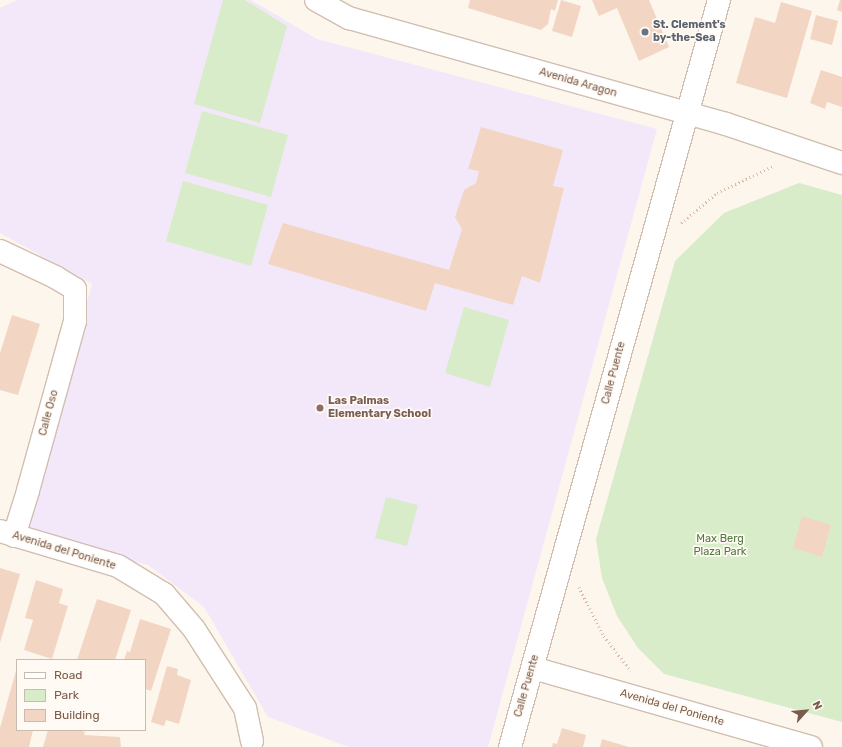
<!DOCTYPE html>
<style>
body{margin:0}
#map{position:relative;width:842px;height:747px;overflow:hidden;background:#fdf6ec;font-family:Rubik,sans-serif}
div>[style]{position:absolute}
.education>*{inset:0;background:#f3e8fa}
.green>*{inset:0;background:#d8ecc9}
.building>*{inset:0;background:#f3d5c3}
.path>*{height:2.5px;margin-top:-1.25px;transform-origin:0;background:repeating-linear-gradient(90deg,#d9b8a5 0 1px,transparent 0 4px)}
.roads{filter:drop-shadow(1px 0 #d1beb0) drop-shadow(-1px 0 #d1beb0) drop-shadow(0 1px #d1beb0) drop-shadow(0 -1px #d1beb0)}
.minor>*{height:22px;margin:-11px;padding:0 11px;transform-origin:11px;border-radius:11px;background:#fff}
.tertiary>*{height:22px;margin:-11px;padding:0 11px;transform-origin:11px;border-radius:11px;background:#fff}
.dots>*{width:11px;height:11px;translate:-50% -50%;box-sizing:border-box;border:2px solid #fffaf3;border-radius:50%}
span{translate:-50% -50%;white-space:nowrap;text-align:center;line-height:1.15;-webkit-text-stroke:3.5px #fffaf3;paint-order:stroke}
.worship-label{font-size:11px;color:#5b616d;font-weight:700}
.left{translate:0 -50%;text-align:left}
.street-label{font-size:11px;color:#7a5c4d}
.education-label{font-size:11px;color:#785e54;font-weight:700}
.park-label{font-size:11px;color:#537a41}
.legend{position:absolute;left:16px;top:659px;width:130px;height:72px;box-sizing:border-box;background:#fffaf3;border:1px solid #cabbb1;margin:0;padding:5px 7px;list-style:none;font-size:12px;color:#7a5c4d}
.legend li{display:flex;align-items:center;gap:8px;height:20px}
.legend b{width:20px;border:1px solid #cabbb1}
.north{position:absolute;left:786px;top:691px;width:40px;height:40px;-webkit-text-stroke:3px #fffaf3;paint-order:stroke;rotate:63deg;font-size:11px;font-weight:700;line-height:16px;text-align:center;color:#7a5c4d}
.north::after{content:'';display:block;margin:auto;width:14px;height:18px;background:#7a5c4d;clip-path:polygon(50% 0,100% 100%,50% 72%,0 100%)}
</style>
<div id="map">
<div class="education">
<i style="clip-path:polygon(17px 0,251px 0,317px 39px,657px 129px,488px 747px,349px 747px,268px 717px,204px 607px,148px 565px,26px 532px,92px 284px,0 233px,0 8px)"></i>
</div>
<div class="green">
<i style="clip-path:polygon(223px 0,245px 0,287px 26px,260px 123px,194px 104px)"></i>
<i style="clip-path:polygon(202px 111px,288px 135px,271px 197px,185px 173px)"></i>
<i style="clip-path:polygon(183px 181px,268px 205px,251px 266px,166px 241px)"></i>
<i style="clip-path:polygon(799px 183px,842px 195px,842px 722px,664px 674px,638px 648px,617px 616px,602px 578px,596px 539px,675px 261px,724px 213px)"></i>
<i style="clip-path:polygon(464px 307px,509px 320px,490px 387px,445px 373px)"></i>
<i style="clip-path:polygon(386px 497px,418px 505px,407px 546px,375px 538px)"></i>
</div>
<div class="building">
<i style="clip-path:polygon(470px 0,558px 0,555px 11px,551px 9px,548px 24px,541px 30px,468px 8px)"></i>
<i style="clip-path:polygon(561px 0,581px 6px,572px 37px,552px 31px)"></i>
<i style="clip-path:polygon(592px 0,649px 0,669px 47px,639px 61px,617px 8px,599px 16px)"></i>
<i style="clip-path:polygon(840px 0,842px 0,842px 12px,837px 10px)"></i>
<i style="clip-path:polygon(781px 2px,812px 11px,787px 98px,736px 83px,755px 17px,775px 23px)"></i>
<i style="clip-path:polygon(816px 15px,838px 21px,832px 45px,810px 39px)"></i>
<i style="clip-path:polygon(821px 70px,842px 77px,842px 107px,827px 102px,825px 109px,810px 103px)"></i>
<i style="clip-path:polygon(481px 127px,563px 150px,553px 186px,564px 188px,540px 283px,522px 276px,513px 305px,435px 283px,426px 311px,268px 264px,283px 223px,449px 270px,462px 229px,455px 217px,464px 190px,476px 183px,479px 171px,468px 169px)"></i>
<i style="clip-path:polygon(12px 315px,40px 324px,18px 395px,0 390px,0 353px)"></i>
<i style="clip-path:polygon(802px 516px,831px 525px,822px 557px,793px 548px)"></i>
<i style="clip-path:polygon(0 568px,20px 574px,0 643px)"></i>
<i style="clip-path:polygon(36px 580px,63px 589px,59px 603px,68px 606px,52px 659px,24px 650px,33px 620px,25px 618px)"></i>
<i style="clip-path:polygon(97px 599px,131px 610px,115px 660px,77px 660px)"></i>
<i style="clip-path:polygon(140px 619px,171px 629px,151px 691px,145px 689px,145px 660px,124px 660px,127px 651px,130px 652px)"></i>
<i style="clip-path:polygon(167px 666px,178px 669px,177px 675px,191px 680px,179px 724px,166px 720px,164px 726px,151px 722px)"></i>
<i style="clip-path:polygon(17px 667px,17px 730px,33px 730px,29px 747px,0 747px,0 728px)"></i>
<i style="clip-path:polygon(562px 728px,586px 735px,583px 747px,552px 747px,553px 743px,557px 744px)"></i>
<i style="clip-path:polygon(48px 730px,78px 730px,85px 732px,84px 735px,120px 737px,121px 747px,43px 747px)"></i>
<i style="clip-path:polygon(602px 739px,629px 747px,600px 747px)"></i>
</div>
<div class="path">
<i style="left:681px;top:223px;width:47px;rotate:-39.8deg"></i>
<i style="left:717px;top:193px;width:64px;rotate:-25.8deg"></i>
<i style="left:579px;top:587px;width:55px;rotate:63deg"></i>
<i style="left:604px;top:636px;width:44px;rotate:52.4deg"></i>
</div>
<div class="roads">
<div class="minor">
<i style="left:316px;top:0;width:38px;rotate:29deg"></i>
<i style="left:349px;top:18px;width:351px;rotate:15.7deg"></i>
<i style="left:0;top:251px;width:61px;rotate:25.3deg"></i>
<i style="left:55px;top:277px;width:23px;rotate:31deg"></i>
<i style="left:75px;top:289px;width:32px;rotate:90deg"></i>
<i style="left:75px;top:321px;width:176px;rotate:105.5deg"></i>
<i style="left:28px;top:491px;width:47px;rotate:107.3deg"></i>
<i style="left:0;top:531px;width:123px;rotate:16.5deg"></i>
<i style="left:118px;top:566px;width:54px;rotate:31.3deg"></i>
<i style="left:164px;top:594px;width:46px;rotate:49.4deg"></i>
<i style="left:194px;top:629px;width:94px;rotate:57.2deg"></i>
<i style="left:245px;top:708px;width:34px;rotate:78deg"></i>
</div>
<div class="tertiary">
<i style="left:687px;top:113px;width:41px;rotate:15.8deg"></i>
<i style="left:726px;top:124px;width:122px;rotate:18.6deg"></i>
<i style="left:533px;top:668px;width:289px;rotate:15.9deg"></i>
<i style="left:510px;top:747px;width:776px;rotate:-74.37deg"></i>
</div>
</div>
<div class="dots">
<i style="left:645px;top:32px;background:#6b7280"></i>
<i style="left:320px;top:408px;background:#8d6e63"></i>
</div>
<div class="worship-label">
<span class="left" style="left:653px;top:32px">St. Clement's<br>by-the-Sea</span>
</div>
<div class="street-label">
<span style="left:578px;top:83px;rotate:16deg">Avenida Aragon</span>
<span style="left:614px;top:373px;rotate:-75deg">Calle Puente</span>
<span style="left:49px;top:413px;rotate:-75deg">Calle Oso</span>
<span style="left:64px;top:551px;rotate:17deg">Avenida del Poniente</span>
<span style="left:527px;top:686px;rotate:-74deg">Calle Puente</span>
<span style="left:672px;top:708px;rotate:16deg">Avenida del Poniente</span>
</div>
<div class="education-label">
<span class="left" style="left:328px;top:408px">Las Palmas<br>Elementary School</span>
</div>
<div class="park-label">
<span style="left:720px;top:546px">Max Berg<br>Plaza Park</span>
</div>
<ul class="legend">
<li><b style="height:5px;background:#fff"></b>Road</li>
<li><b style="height:11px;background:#d8ecc9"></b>Park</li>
<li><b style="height:11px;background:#f3d5c3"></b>Building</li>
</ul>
<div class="north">N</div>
</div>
